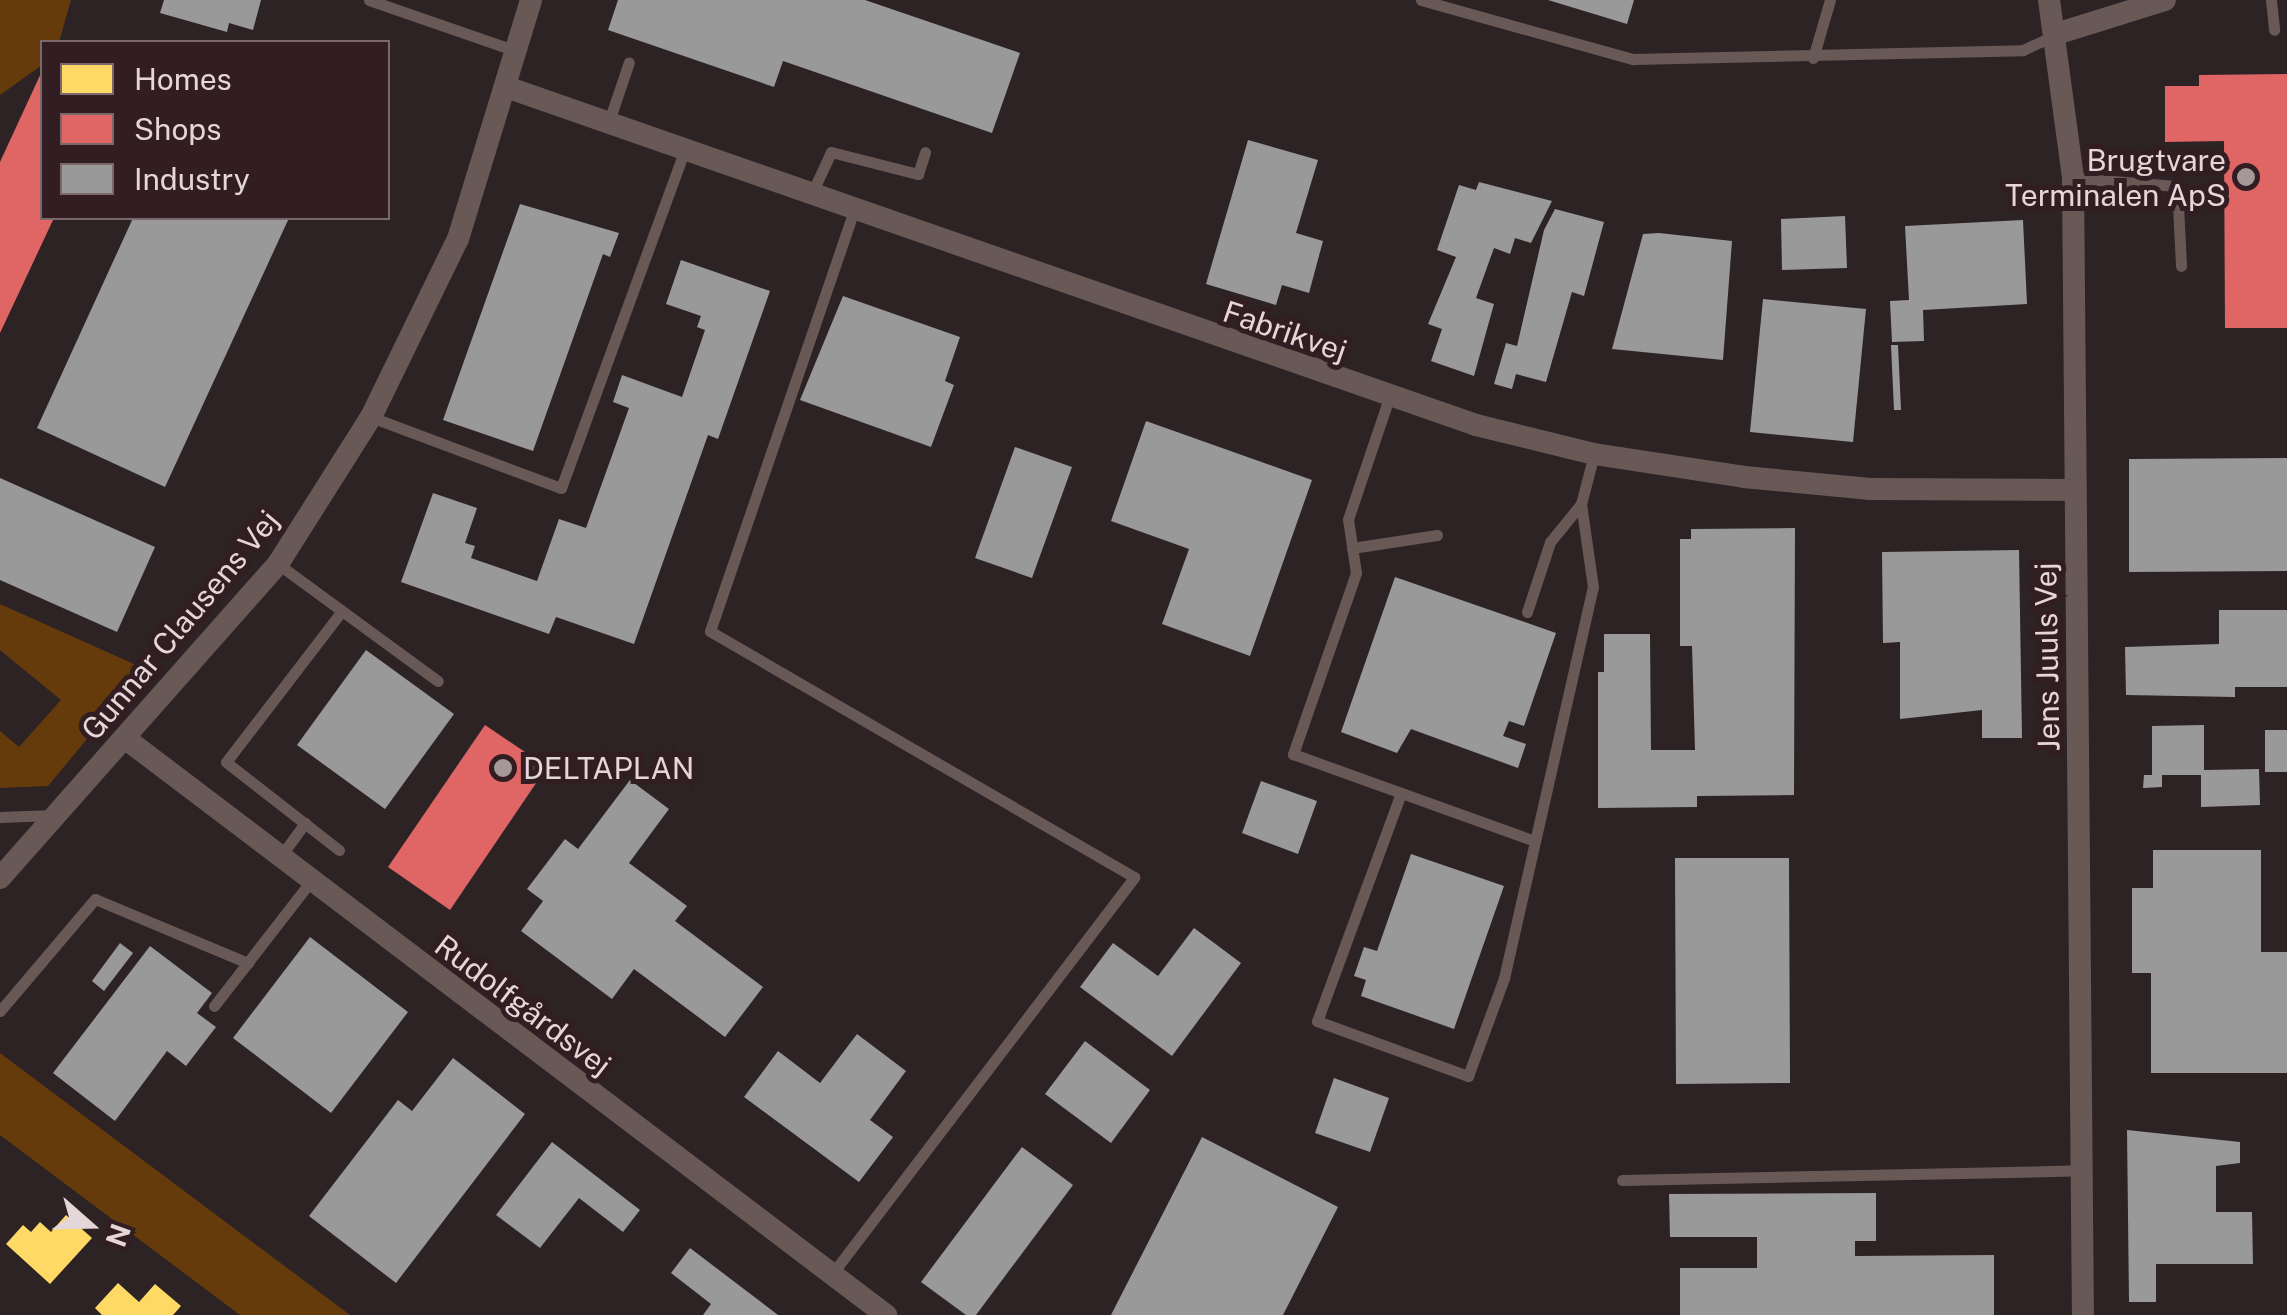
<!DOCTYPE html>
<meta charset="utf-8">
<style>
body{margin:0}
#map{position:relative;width:2287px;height:1315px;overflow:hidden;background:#2d2325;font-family:"Public Sans",sans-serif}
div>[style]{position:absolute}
.green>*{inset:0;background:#653b0c}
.homes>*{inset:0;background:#ffd966}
.shops>*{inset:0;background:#e06666}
.industry>*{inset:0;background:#999}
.lane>*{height:11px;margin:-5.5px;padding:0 5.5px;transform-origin:5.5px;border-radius:5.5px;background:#695956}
.street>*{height:22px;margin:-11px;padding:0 11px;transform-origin:11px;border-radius:11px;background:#695956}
.dots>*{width:28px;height:28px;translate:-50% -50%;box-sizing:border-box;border:5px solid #321e22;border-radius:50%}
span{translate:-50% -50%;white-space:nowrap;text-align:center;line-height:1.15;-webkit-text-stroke:10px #321e22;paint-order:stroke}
.poi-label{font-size:30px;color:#e5d7d9}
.right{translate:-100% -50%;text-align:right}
.left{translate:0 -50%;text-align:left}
.street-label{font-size:30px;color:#e5d7d9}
.legend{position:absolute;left:40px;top:40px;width:350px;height:180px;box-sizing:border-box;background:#321e22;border:2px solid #7a686b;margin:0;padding:12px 18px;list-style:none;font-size:30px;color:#e5d7d9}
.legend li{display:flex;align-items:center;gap:20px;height:50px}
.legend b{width:50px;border:2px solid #7a686b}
.north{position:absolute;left:40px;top:1175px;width:100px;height:100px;-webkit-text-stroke:8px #321e22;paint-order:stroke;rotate:110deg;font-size:28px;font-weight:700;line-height:40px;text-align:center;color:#e5d7d9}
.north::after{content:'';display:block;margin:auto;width:35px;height:45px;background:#e5d7d9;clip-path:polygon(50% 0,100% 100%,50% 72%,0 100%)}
</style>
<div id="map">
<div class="green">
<i style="clip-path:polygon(0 0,71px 0,59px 42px,42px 42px,42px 65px,0 95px)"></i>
<i style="clip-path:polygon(0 604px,145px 669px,48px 786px,0 788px,0 731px,19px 747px,61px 700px,0 650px)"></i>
<i style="clip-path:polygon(0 1053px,350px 1315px,240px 1315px,0 1135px)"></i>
</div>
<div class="homes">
<i style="clip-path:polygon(66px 1215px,92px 1238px,50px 1284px,6px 1244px,23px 1225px,31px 1232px,40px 1222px,51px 1232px)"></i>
<i style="clip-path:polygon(118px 1283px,139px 1302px,155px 1284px,181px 1306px,173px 1315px,102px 1315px,95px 1308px)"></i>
</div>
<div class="shops">
<i style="clip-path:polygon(42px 71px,42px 218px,54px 218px,0 333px,0 162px)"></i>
<i style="clip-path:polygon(2287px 74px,2287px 328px,2225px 328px,2224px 141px,2165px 142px,2165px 86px,2199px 86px,2199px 75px)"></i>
<i style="clip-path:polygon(485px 725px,547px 767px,450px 910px,388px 867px)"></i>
</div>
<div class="industry">
<i style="clip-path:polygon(164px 0,261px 0,253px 30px,229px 23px,227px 32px,160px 13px)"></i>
<i style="clip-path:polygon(618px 0,865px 0,1020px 53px,992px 133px,783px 61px,774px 87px,608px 30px)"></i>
<i style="clip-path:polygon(1548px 0,1634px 0,1627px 24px)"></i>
<i style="clip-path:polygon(1248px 140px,1318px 160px,1296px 233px,1323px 241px,1309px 293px,1282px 285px,1276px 305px,1206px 284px)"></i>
<i style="clip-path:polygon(1479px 182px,1552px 201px,1531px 243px,1515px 238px,1510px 254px,1494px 248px,1476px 298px,1494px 304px,1474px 376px,1431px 361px,1442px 329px,1428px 324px,1456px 257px,1437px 250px,1459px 185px,1476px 190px)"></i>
<i style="clip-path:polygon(520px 204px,619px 233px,610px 257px,603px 254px,533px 451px,443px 420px)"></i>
<i style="clip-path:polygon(1555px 209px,1604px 222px,1584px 296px,1572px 292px,1546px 382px,1516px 374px,1512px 389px,1494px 384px,1506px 343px,1517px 346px,1544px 230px)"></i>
<i style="clip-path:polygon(1845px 216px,1847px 268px,1782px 270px,1781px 219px)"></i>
<i style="clip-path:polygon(133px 218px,289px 218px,165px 487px,37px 428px)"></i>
<i style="clip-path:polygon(2023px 220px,2027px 304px,1923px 310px,1924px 341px,1892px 342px,1890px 301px,1909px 300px,1905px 226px)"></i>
<i style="clip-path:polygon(1659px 233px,1732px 241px,1723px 360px,1612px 349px,1643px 234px)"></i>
<i style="clip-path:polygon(681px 260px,770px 291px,718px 439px,708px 435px,634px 644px,556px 617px,549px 634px,401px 582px,433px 493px,477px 508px,465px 543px,475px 546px,471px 558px,537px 581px,559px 519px,586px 528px,629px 408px,613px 402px,622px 375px,682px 397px,705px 330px,697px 327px,701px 316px,666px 304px)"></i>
<i style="clip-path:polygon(843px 296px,960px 337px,945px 381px,954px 385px,931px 447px,800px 400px)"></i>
<i style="clip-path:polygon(1763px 299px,1866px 309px,1853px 442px,1750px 432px)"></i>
<i style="clip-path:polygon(1891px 345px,1898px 345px,1901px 410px,1894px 410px)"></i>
<i style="clip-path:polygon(1146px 421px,1312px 480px,1250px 656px,1162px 624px,1189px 549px,1111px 521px)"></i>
<i style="clip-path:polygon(1015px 447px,1072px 467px,1032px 578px,975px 558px)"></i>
<i style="clip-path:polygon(2287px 458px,2287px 571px,2129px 572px,2129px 459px)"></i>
<i style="clip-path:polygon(0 478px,155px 547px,117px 632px,0 580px)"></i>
<i style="clip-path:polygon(1795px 528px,1794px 795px,1697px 796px,1697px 807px,1598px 808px,1598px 672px,1604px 672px,1604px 634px,1650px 634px,1651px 750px,1695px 750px,1692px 646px,1680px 646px,1680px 539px,1691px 539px,1691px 529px)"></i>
<i style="clip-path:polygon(2019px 550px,2022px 738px,1982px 738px,1982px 710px,1900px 719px,1900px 642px,1883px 643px,1882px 552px)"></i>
<i style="clip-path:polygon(1395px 577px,1556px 633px,1524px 726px,1509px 721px,1503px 736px,1526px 744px,1518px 768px,1411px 729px,1397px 753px,1341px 732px)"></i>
<i style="clip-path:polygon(2219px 610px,2287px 610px,2287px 687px,2235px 687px,2235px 697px,2126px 695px,2125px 647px,2219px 644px)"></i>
<i style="clip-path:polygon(366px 650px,454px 714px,385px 809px,297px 745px)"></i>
<i style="clip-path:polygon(2204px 725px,2204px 770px,2259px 769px,2260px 805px,2201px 807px,2201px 775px,2162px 775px,2162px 787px,2143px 788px,2144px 775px,2152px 775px,2152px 726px)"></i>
<i style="clip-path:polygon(2265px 730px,2287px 730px,2287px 772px,2265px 772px)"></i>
<i style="clip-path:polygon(630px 780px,669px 809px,629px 863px,687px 906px,675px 921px,763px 987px,725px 1037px,634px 969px,612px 999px,521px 931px,543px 901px,527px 889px,565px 839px,578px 849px)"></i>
<i style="clip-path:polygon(1261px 781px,1317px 801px,1298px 854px,1242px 833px)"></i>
<i style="clip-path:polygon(2153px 850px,2261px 850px,2261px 952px,2287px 952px,2287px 1073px,2151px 1073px,2151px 973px,2132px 973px,2132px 888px,2153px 888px)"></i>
<i style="clip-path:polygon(1411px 854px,1504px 886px,1454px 1029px,1361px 996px,1366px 980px,1354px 976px,1364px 947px,1377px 951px)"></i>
<i style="clip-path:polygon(1675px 858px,1789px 858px,1790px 1083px,1676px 1084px)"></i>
<i style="clip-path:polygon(1194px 928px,1241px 963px,1172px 1056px,1080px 987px,1113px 943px,1158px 976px)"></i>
<i style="clip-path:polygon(310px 937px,408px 1012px,331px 1113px,233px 1038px)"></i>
<i style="clip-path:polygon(120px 943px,133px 953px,104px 991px,92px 981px)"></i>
<i style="clip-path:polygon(150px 946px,212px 993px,197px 1013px,216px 1027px,186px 1066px,167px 1051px,115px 1121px,53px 1073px)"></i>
<i style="clip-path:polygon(857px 1034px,906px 1071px,870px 1120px,893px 1137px,859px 1182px,744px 1097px,778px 1051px,820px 1083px)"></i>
<i style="clip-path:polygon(1085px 1041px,1150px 1090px,1111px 1143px,1045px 1094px)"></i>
<i style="clip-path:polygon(453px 1058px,525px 1114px,396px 1283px,309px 1216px,398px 1100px,412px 1111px)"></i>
<i style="clip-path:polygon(1334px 1078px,1389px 1098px,1370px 1152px,1315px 1133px)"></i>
<i style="clip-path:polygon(2127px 1130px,2240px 1142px,2240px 1163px,2216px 1166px,2216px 1212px,2252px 1212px,2253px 1264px,2156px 1264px,2156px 1302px,2129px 1302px)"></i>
<i style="clip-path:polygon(1202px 1137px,1338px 1207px,1283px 1315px,1111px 1315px)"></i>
<i style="clip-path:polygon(552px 1142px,640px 1210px,623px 1232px,579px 1198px,540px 1248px,496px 1215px)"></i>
<i style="clip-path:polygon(1022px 1147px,1073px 1185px,976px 1315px,966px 1315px,921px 1282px)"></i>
<i style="clip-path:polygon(1876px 1193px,1876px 1241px,1855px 1241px,1855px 1256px,1994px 1255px,1994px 1315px,1680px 1315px,1680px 1268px,1757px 1268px,1757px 1237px,1670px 1237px,1669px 1194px)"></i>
<i style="clip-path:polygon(690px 1248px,778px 1315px,703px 1315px,711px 1304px,671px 1273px)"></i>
</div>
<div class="lane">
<i style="left:369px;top:0;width:156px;rotate:19.1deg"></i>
<i style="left:1421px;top:0;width:220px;rotate:15.6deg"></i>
<i style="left:1633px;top:59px;width:390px;rotate:-1.3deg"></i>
<i style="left:2023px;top:50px;width:35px;rotate:-25deg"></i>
<i style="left:2271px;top:0;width:30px;rotate:84deg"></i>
<i style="left:1813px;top:58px;width:60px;rotate:-73.7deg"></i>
<i style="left:608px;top:124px;width:65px;rotate:-71.3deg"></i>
<i style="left:2073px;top:178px;width:104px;rotate:4.4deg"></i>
<i style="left:2177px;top:186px;width:80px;rotate:87.1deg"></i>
<i style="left:812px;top:193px;width:45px;rotate:-65.1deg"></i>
<i style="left:831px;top:152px;width:90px;rotate:14.2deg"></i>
<i style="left:918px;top:174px;width:23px;rotate:-72deg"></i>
<i style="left:1389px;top:398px;width:128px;rotate:108.7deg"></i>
<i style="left:1348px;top:519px;width:55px;rotate:81.6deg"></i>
<i style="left:1356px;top:573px;width:192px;rotate:109.2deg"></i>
<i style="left:1293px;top:754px;width:257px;rotate:19.8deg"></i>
<i style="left:371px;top:417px;width:203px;rotate:20.5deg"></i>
<i style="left:561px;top:488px;width:359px;rotate:-69.9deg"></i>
<i style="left:1352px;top:548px;width:86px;rotate:-8.7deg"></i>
<i style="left:278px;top:564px;width:198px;rotate:36.2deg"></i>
<i style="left:1527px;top:612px;width:74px;rotate:-71.8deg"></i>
<i style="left:1550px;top:542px;width:49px;rotate:-50.8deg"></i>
<i style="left:1401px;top:793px;width:243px;rotate:110.2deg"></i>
<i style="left:1317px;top:1021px;width:161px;rotate:20deg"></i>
<i style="left:1468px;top:1076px;width:104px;rotate:-69.8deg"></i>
<i style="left:1504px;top:978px;width:401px;rotate:-77.2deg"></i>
<i style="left:1593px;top:587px;width:84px;rotate:-98.2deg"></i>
<i style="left:1581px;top:504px;width:52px;rotate:-75.4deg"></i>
<i style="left:0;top:817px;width:54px;rotate:-2.1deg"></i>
<i style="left:339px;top:850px;width:143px;rotate:-142.1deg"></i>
<i style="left:226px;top:762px;width:190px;rotate:-52.5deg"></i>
<i style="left:281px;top:856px;width:41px;rotate:-54deg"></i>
<i style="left:214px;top:1006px;width:158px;rotate:-52.2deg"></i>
<i style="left:0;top:1011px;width:147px;rotate:-49.7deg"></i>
<i style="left:95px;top:899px;width:166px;rotate:22.7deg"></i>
<i style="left:1622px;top:1180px;width:460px;rotate:-1.2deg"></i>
<i style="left:832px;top:1274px;width:499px;rotate:-52.7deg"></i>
<i style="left:1134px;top:877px;width:490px;rotate:-149.9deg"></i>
<i style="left:710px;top:631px;width:442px;rotate:-71.1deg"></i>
</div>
<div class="street">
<i style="left:2049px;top:0;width:180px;rotate:82.3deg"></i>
<i style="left:2073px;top:178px;width:1137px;rotate:89.5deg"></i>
<i style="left:2056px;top:34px;width:114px;rotate:-17.3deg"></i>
<i style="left:506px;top:87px;width:1027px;rotate:19.21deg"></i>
<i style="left:1476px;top:425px;width:122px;rotate:13.8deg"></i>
<i style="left:1594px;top:454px;width:152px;rotate:8.7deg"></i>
<i style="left:1744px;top:477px;width:127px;rotate:5.4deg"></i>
<i style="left:1870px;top:489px;width:205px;rotate:0.3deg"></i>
<i style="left:126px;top:739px;width:954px;rotate:37.16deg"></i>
<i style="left:0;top:878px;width:419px;rotate:-48.5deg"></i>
<i style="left:278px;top:564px;width:174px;rotate:-57.7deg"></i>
<i style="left:371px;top:417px;width:198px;rotate:-64deg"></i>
<i style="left:458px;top:239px;width:250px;rotate:-73deg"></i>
</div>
<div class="dots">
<i style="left:2246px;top:177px;background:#a5989a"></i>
<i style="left:503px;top:768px;background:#a5989a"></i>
</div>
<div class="poi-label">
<span class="right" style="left:2226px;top:177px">Brugtvare<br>Terminalen ApS</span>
<span class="left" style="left:523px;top:768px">DELTAPLAN</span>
</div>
<div class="street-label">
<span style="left:1285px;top:331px;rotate:19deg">Fabrikvej</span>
<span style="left:180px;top:625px;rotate:-50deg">Gunnar Clausens Vej</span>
<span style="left:2047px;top:657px;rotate:-91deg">Jens Juuls Vej</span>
<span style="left:523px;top:1005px;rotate:37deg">Rudolfgårdsvej</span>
</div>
<ul class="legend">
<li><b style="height:28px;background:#ffd966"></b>Homes</li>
<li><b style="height:28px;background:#e06666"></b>Shops</li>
<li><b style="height:28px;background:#999"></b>Industry</li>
</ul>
<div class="north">N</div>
</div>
